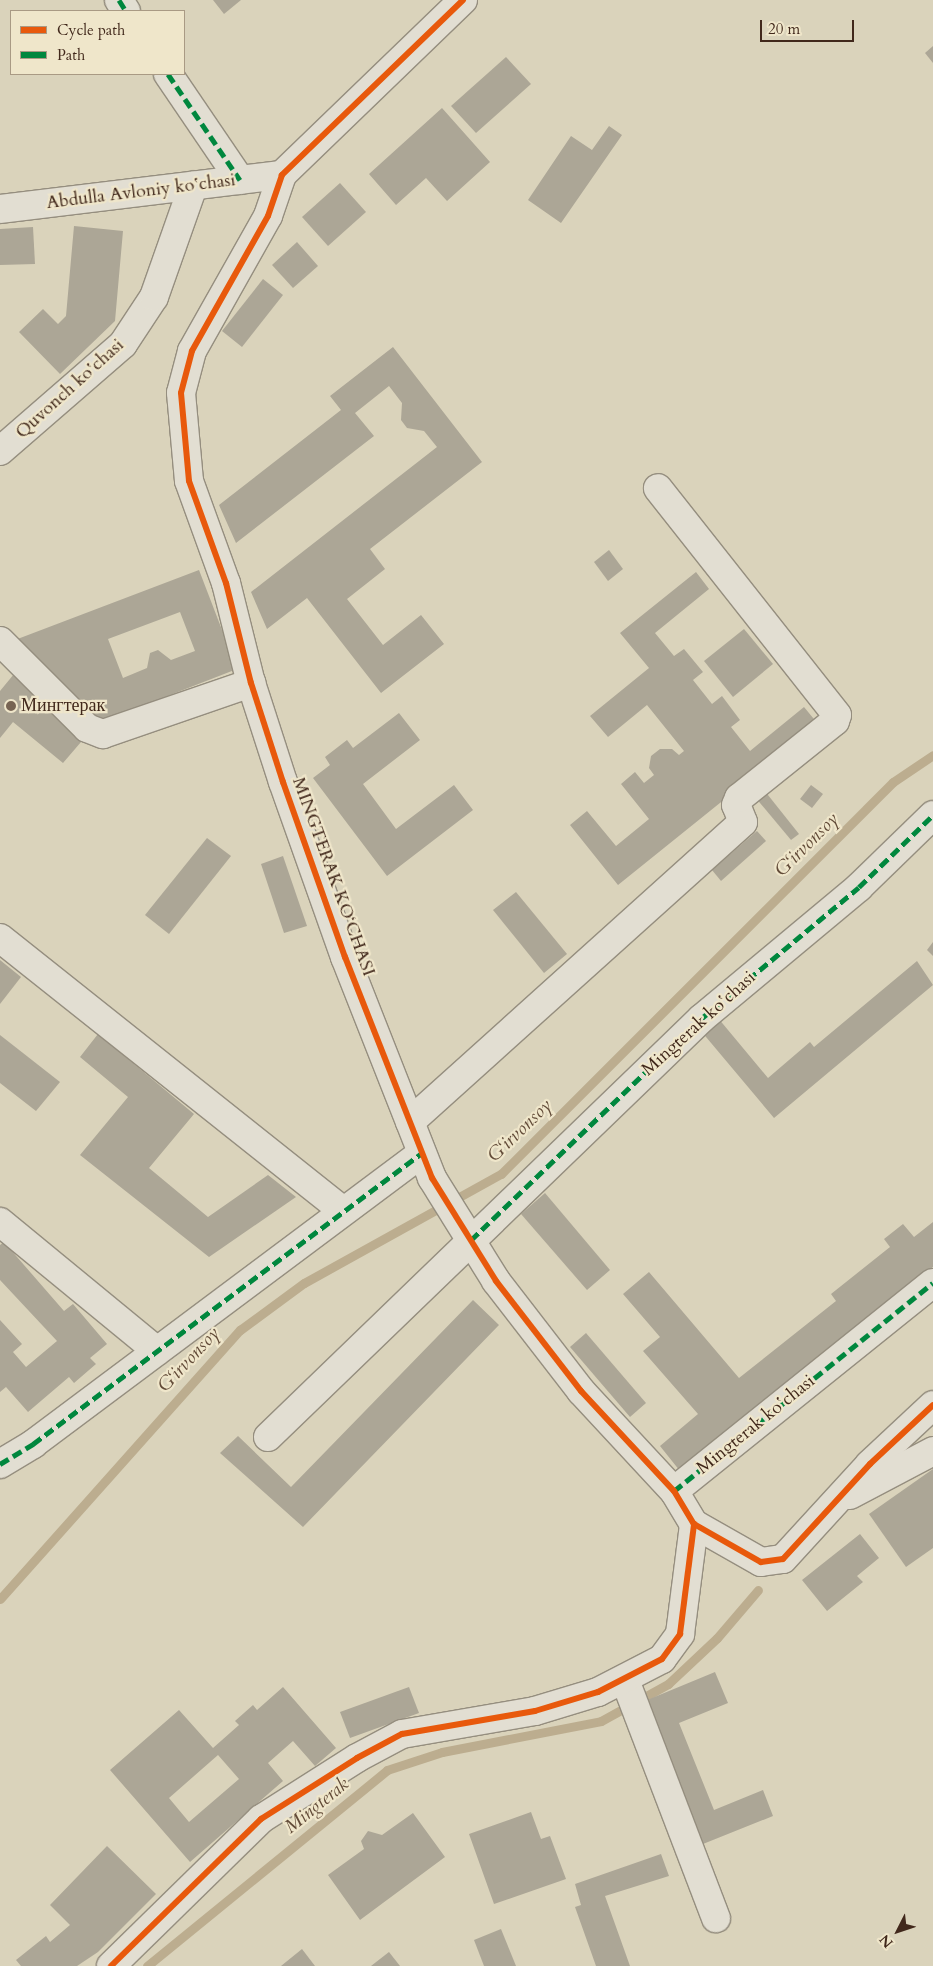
<!DOCTYPE html>
<meta charset="utf-8">
<style>
body{margin:0}
#map{position:relative;width:933px;height:1966px;overflow:hidden;background:#dad3bb;font-family:Cardo,serif}
div>[style]{position:absolute}
.stream>*{height:9px;margin:-4.5px;padding:0 4.5px;transform-origin:4.5px;border-radius:4.5px;background:#bcad8f}
.building>*{inset:0;background:#aca696}
.roads{filter:drop-shadow(1px 0 #958e7f) drop-shadow(-1px 0 #958e7f) drop-shadow(0 1px #958e7f) drop-shadow(0 -1px #958e7f)}
.minor>*{height:28px;margin:-14px;padding:0 14px;transform-origin:14px;border-radius:14px;background:#e2ded2}
.quiet>*{height:5px;margin-top:-2.5px;transform-origin:0;background:repeating-linear-gradient(90deg,#00873e 0 10px,transparent 0 15px)}
.cycleway>*{height:6px;margin:-3px;padding:0 3px;transform-origin:3px;border-radius:3px;background:#e8590c}
.dots>*{width:14px;height:14px;translate:-50% -50%;box-sizing:border-box;border:2px solid #efe6ca;border-radius:50%}
span{translate:-50% -50%;white-space:nowrap;text-align:center;line-height:1.15;-webkit-text-stroke:4.5px #efe6ca;paint-order:stroke}
.street-label{font-size:18px;color:#41281b}
.poi-label{font-size:18px;color:#41281b}
.left{translate:0 -50%;text-align:left}
.water-label{font-size:19px;color:#624b38;font-style:italic}
.legend{position:absolute;left:10px;top:10px;width:175px;height:65px;box-sizing:border-box;background:#efe6ca;border:1px solid #a99a84;margin:0;padding:6px 9px;list-style:none;font-size:15px;color:#41281b}
.legend li{display:flex;align-items:center;gap:10px;height:25px}
.legend b{width:25px;border:1px solid #a99a84}
.north{position:absolute;left:873px;top:1906px;width:50px;height:50px;-webkit-text-stroke:4px #efe6ca;paint-order:stroke;rotate:229deg;font-size:14px;font-weight:700;line-height:20px;text-align:center;color:#41281b}
.north::after{content:'';display:block;margin:auto;width:18px;height:22px;background:#41281b;clip-path:polygon(50% 0,100% 100%,50% 72%,0 100%)}
.scale{position:absolute;left:760px;top:20px;width:94px;height:22px;box-sizing:border-box;border:2px solid #41281b;border-top:0;padding-left:6px;font-size:15px;line-height:18px;white-space:nowrap;color:#41281b;-webkit-text-stroke:4px #efe6ca;paint-order:stroke}
</style>
<div id="map">
<div class="stream">
<i style="left:0;top:1599px;width:361px;rotate:-48.3deg"></i>
<i style="left:240px;top:1330px;width:79px;rotate:-36.3deg"></i>
<i style="left:304px;top:1283px;width:225px;rotate:-29deg"></i>
<i style="left:501px;top:1174px;width:554px;rotate:-45deg"></i>
<i style="left:893px;top:782px;width:48px;rotate:-34deg"></i>
<i style="left:147px;top:1966px;width:310px;rotate:-39.2deg"></i>
<i style="left:387px;top:1770px;width:58px;rotate:-18.1deg"></i>
<i style="left:442px;top:1752px;width:162px;rotate:-11deg"></i>
<i style="left:601px;top:1721px;width:77px;rotate:-28.9deg"></i>
<i style="left:668px;top:1684px;width:67px;rotate:-43.2deg"></i>
<i style="left:717px;top:1638px;width:63px;rotate:-49.5deg"></i>
</div>
<div class="building">
<i style="clip-path:polygon(213px 0,241px 0,224px 14px)"></i>
<i style="clip-path:polygon(933px 46px,933px 63px,925px 53px)"></i>
<i style="clip-path:polygon(506px 57px,531px 84px,476px 133px,451px 106px)"></i>
<i style="clip-path:polygon(442px 108px,490px 162px,447px 201px,426px 178px,396px 205px,369px 174px)"></i>
<i style="clip-path:polygon(609px 126px,622px 135px,561px 223px,528px 200px,571px 136px,592px 150px)"></i>
<i style="clip-path:polygon(340px 183px,366px 212px,328px 246px,302px 217px)"></i>
<i style="clip-path:polygon(74px 226px,123px 231px,115px 321px,60px 374px,19px 332px,43px 309px,58px 324px,66px 316px)"></i>
<i style="clip-path:polygon(33px 227px,35px 264px,0 265px,0 229px)"></i>
<i style="clip-path:polygon(297px 242px,318px 266px,293px 288px,272px 265px)"></i>
<i style="clip-path:polygon(263px 279px,283px 295px,242px 347px,222px 331px)"></i>
<i style="clip-path:polygon(393px 347px,482px 462px,370px 549px,385px 569px,347px 599px,383px 645px,421px 615px,444px 644px,381px 693px,307px 598px,267px 629px,251px 592px,437px 447px,424px 431px,407px 428px,401px 420px,402px 403px,389px 386px,355px 413px,374px 436px,236px 543px,219px 505px,341px 410px,330px 396px)"></i>
<i style="clip-path:polygon(609px 550px,623px 569px,608px 581px,594px 562px)"></i>
<i style="clip-path:polygon(evenodd,199px 570px,237px 669px,93px 725px,7px 643px,199px 570px,180px 612px,195px 651px,171px 660px,158px 650px,150px 653px,147px 668px,123px 678px,108px 639px,180px 612px)"></i>
<i style="clip-path:polygon(696px 572px,709px 589px,655px 633px,674px 656px,684px 649px,703px 672px,693px 680px,712px 704px,722px 696px,740px 720px,731px 727px,750px 751px,804px 707px,818px 724px,618px 885px,570px 825px,587px 811px,616px 846px,649px 819px,621px 784px,635px 772px,644px 783px,654px 775px,649px 768px,651px 756px,660px 749px,672px 749px,679px 755px,684px 751px,647px 705px,608px 737px,590px 716px,649px 668px,620px 633px)"></i>
<i style="clip-path:polygon(744px 629px,773px 664px,733px 697px,704px 661px)"></i>
<i style="clip-path:polygon(14px 674px,87px 735px,63px 763px,13px 722px,0 738px,0 691px)"></i>
<i style="clip-path:polygon(399px 713px,420px 740px,363px 784px,396px 829px,454px 785px,473px 810px,387px 876px,313px 778px,330px 765px,325px 757px,347px 740px,353px 748px)"></i>
<i style="clip-path:polygon(811px 785px,823px 794px,812px 808px,800px 799px)"></i>
<i style="clip-path:polygon(764px 790px,799px 834px,791px 840px,755px 797px)"></i>
<i style="clip-path:polygon(757px 831px,766px 841px,721px 881px,712px 870px)"></i>
<i style="clip-path:polygon(207px 838px,231px 856px,169px 934px,145px 915px)"></i>
<i style="clip-path:polygon(283px 856px,307px 926px,284px 933px,261px 864px)"></i>
<i style="clip-path:polygon(516px 892px,567px 954px,544px 973px,493px 910px)"></i>
<i style="clip-path:polygon(933px 942px,933px 956px,927px 950px)"></i>
<i style="clip-path:polygon(0 960px,21px 977px,0 1004px)"></i>
<i style="clip-path:polygon(917px 961px,933px 985px,774px 1118px,701px 1031px,718px 1018px,768px 1078px,810px 1042px,814px 1047px)"></i>
<i style="clip-path:polygon(98px 1034px,194px 1114px,149px 1168px,208px 1217px,268px 1175px,296px 1197px,209px 1257px,80px 1155px,128px 1097px,80px 1057px)"></i>
<i style="clip-path:polygon(0 1035px,60px 1082px,36px 1111px,0 1083px)"></i>
<i style="clip-path:polygon(545px 1193px,610px 1270px,587px 1290px,521px 1214px)"></i>
<i style="clip-path:polygon(933px 1222px,933px 1267px,680px 1471px,660px 1446px,698px 1414px,643px 1351px,660px 1337px,623px 1294px,649px 1272px,739px 1378px,836px 1301px,831px 1294px,890px 1247px,884px 1239px,903px 1224px,914px 1237px)"></i>
<i style="clip-path:polygon(4px 1242px,64px 1311px,73px 1304px,107px 1344px,90px 1358px,96px 1364px,74px 1383px,69px 1377px,28px 1412px,6px 1387px,0 1392px,0 1320px,22px 1344px,13px 1352px,26px 1367px,57px 1341px,0 1280px,0 1245px)"></i>
<i style="clip-path:polygon(473px 1300px,499px 1325px,303px 1527px,220px 1453px,238px 1436px,291px 1487px)"></i>
<i style="clip-path:polygon(586px 1333px,646px 1403px,630px 1417px,570px 1347px)"></i>
<i style="clip-path:polygon(933px 1469px,933px 1548px,906px 1567px,869px 1514px)"></i>
<i style="clip-path:polygon(860px 1534px,879px 1558px,857px 1576px,863px 1582px,827px 1611px,802px 1580px)"></i>
<i style="clip-path:polygon(715px 1672px,728px 1703px,679px 1723px,714px 1810px,763px 1790px,773px 1816px,698px 1846px,640px 1703px)"></i>
<i style="clip-path:polygon(evenodd,283px 1687px,336px 1748px,315px 1766px,293px 1741px,268px 1763px,283px 1781px,190px 1862px,110px 1770px,179px 1710px,213px 1748px,239px 1725px,235px 1721px,253px 1705px,257px 1710px,283px 1687px,218px 1755px,239px 1779px,189px 1822px,169px 1798px,218px 1755px)"></i>
<i style="clip-path:polygon(409px 1687px,419px 1713px,350px 1738px,340px 1712px)"></i>
<i style="clip-path:polygon(531px 1812px,541px 1839px,550px 1836px,566px 1879px,494px 1904px,469px 1834px)"></i>
<i style="clip-path:polygon(413px 1813px,445px 1857px,360px 1920px,328px 1875px,364px 1849px,361px 1841px,368px 1831px,382px 1835px)"></i>
<i style="clip-path:polygon(107px 1846px,156px 1894px,98px 1952px,77px 1966px,21px 1966px,16px 1960px,46px 1936px,50px 1942px,70px 1925px,50px 1905px)"></i>
<i style="clip-path:polygon(661px 1854px,669px 1876px,605px 1896px,630px 1966px,596px 1966px,575px 1907px,581px 1905px,575px 1884px)"></i>
<i style="clip-path:polygon(501px 1929px,516px 1966px,484px 1966px,474px 1940px)"></i>
<i style="clip-path:polygon(302px 1949px,315px 1966px,281px 1966px)"></i>
<i style="clip-path:polygon(389px 1952px,400px 1966px,371px 1966px)"></i>
</div>
<div class="roads">
<div class="minor">
<i style="left:119px;top:0;width:13px;rotate:58deg"></i>
<i style="left:463px;top:0;width:252px;rotate:136deg"></i>
<i style="left:282px;top:175px;width:43px;rotate:108.9deg"></i>
<i style="left:268px;top:216px;width:155px;rotate:119.4deg"></i>
<i style="left:192px;top:351px;width:43px;rotate:104.7deg"></i>
<i style="left:181px;top:393px;width:88px;rotate:84.8deg"></i>
<i style="left:189px;top:481px;width:109px;rotate:70.1deg"></i>
<i style="left:226px;top:583px;width:103px;rotate:76deg"></i>
<i style="left:251px;top:683px;width:104px;rotate:72.1deg"></i>
<i style="left:283px;top:782px;width:186px;rotate:70.5deg"></i>
<i style="left:345px;top:957px;width:238px;rotate:68.5deg"></i>
<i style="left:432px;top:1178px;width:121px;rotate:58.1deg"></i>
<i style="left:496px;top:1281px;width:139px;rotate:52.3deg"></i>
<i style="left:581px;top:1391px;width:137px;rotate:47.1deg"></i>
<i style="left:674px;top:1491px;width:39px;rotate:59deg"></i>
<i style="left:694px;top:1524px;width:77px;rotate:29.6deg"></i>
<i style="left:761px;top:1562px;width:22px;rotate:-8deg"></i>
<i style="left:783px;top:1559px;width:129px;rotate:-47.5deg"></i>
<i style="left:870px;top:1464px;width:86px;rotate:-43.1deg"></i>
<i style="left:168px;top:74px;width:128px;rotate:55.8deg"></i>
<i style="left:0;top:209px;width:284px;rotate:-6.9deg"></i>
<i style="left:0;top:451px;width:163px;rotate:-41deg"></i>
<i style="left:123px;top:344px;width:56px;rotate:-56.6deg"></i>
<i style="left:154px;top:297px;width:118px;rotate:-70.6deg"></i>
<i style="left:0;top:641px;width:123px;rotate:45deg"></i>
<i style="left:87px;top:728px;width:17px;rotate:21deg"></i>
<i style="left:103px;top:734px;width:157px;rotate:-19deg"></i>
<i style="left:0;top:938px;width:438px;rotate:38.5deg"></i>
<i style="left:410px;top:1122px;width:448px;rotate:-42deg"></i>
<i style="left:743px;top:822px;width:18px;rotate:-112deg"></i>
<i style="left:736px;top:805px;width:8px;rotate:-67deg"></i>
<i style="left:739px;top:798px;width:123px;rotate:-38.7deg"></i>
<i style="left:835px;top:721px;width:6px;rotate:-72deg"></i>
<i style="left:837px;top:715px;width:289px;rotate:-128.3deg"></i>
<i style="left:0;top:1222px;width:203px;rotate:39.4deg"></i>
<i style="left:268px;top:1437px;width:603px;rotate:-43.99deg"></i>
<i style="left:702px;top:1018px;width:204px;rotate:-39.8deg"></i>
<i style="left:859px;top:887px;width:103px;rotate:-44.2deg"></i>
<i style="left:0;top:1464px;width:39px;rotate:-31deg"></i>
<i style="left:33px;top:1444px;width:484px;rotate:-36.8deg"></i>
<i style="left:674px;top:1491px;width:332px;rotate:-38.8deg"></i>
<i style="left:850px;top:1495px;width:94px;rotate:-27.9deg"></i>
<i style="left:625px;top:1680px;width:255px;rotate:69.1deg"></i>
<i style="left:111px;top:1966px;width:210px;rotate:-44.4deg"></i>
<i style="left:261px;top:1819px;width:114px;rotate:-32.4deg"></i>
<i style="left:357px;top:1758px;width:51px;rotate:-28.1deg"></i>
<i style="left:402px;top:1734px;width:135px;rotate:-9.8deg"></i>
<i style="left:535px;top:1711px;width:66px;rotate:-16.8deg"></i>
<i style="left:598px;top:1692px;width:72px;rotate:-27.3deg"></i>
<i style="left:662px;top:1659px;width:31px;rotate:-54deg"></i>
<i style="left:680px;top:1634px;width:111px;rotate:-82.7deg"></i>
</div>
</div>
<div class="quiet">
<i style="left:119px;top:0;width:13px;rotate:58deg"></i>
<i style="left:168px;top:74px;width:128px;rotate:55.8deg"></i>
<i style="left:471px;top:1240px;width:320px;rotate:-43.9deg"></i>
<i style="left:702px;top:1018px;width:204px;rotate:-39.8deg"></i>
<i style="left:859px;top:887px;width:103px;rotate:-44.2deg"></i>
<i style="left:0;top:1464px;width:39px;rotate:-31deg"></i>
<i style="left:33px;top:1444px;width:484px;rotate:-36.8deg"></i>
<i style="left:674px;top:1491px;width:332px;rotate:-38.8deg"></i>
</div>
<div class="cycleway">
<i style="left:463px;top:0;width:252px;rotate:136deg"></i>
<i style="left:282px;top:175px;width:43px;rotate:108.9deg"></i>
<i style="left:268px;top:216px;width:155px;rotate:119.4deg"></i>
<i style="left:192px;top:351px;width:43px;rotate:104.7deg"></i>
<i style="left:181px;top:393px;width:88px;rotate:84.8deg"></i>
<i style="left:189px;top:481px;width:109px;rotate:70.1deg"></i>
<i style="left:226px;top:583px;width:103px;rotate:76deg"></i>
<i style="left:251px;top:683px;width:104px;rotate:72.1deg"></i>
<i style="left:283px;top:782px;width:186px;rotate:70.5deg"></i>
<i style="left:345px;top:957px;width:238px;rotate:68.5deg"></i>
<i style="left:432px;top:1178px;width:121px;rotate:58.1deg"></i>
<i style="left:496px;top:1281px;width:139px;rotate:52.3deg"></i>
<i style="left:581px;top:1391px;width:137px;rotate:47.1deg"></i>
<i style="left:674px;top:1491px;width:39px;rotate:59deg"></i>
<i style="left:694px;top:1524px;width:77px;rotate:29.6deg"></i>
<i style="left:761px;top:1562px;width:22px;rotate:-8deg"></i>
<i style="left:783px;top:1559px;width:129px;rotate:-47.5deg"></i>
<i style="left:870px;top:1464px;width:86px;rotate:-43.1deg"></i>
<i style="left:111px;top:1966px;width:210px;rotate:-44.4deg"></i>
<i style="left:261px;top:1819px;width:114px;rotate:-32.4deg"></i>
<i style="left:357px;top:1758px;width:51px;rotate:-28.1deg"></i>
<i style="left:402px;top:1734px;width:135px;rotate:-9.8deg"></i>
<i style="left:535px;top:1711px;width:66px;rotate:-16.8deg"></i>
<i style="left:598px;top:1692px;width:72px;rotate:-27.3deg"></i>
<i style="left:662px;top:1659px;width:31px;rotate:-54deg"></i>
<i style="left:680px;top:1634px;width:111px;rotate:-82.7deg"></i>
</div>
<div class="dots">
<i style="left:11px;top:706px;background:#776453"></i>
</div>
<div class="street-label">
<span style="left:141px;top:192px;rotate:-7deg">Abdulla Avloniy koʻchasi</span>
<span style="left:70px;top:389px;rotate:-42deg">Quvonch koʻchasi</span>
<span style="left:333px;top:877px;rotate:70deg">MINGTERAK KO‘CHASI</span>
<span style="left:699px;top:1024px;rotate:-42deg">Mingterak koʻchasi</span>
<span style="left:756px;top:1425px;rotate:-39deg">Mingterak koʻchasi</span>
</div>
<div class="poi-label">
<span class="left" style="left:21px;top:706px">Мингтерак</span>
</div>
<div class="water-label">
<span style="left:807px;top:845px;rotate:-45deg">G‘irvonsoy</span>
<span style="left:520px;top:1131px;rotate:-44deg">G‘irvonsoy</span>
<span style="left:189px;top:1360px;rotate:-47deg">G‘irvonsoy</span>
<span style="left:317px;top:1806px;rotate:-39deg">Mingterak</span>
</div>
<ul class="legend">
<li><b style="height:6px;background:#e8590c"></b>Cycle path</li>
<li><b style="height:6px;background:#00873e"></b>Path</li>
</ul>
<div class="north">N</div>
<div class="scale">20 m</div>
</div>
